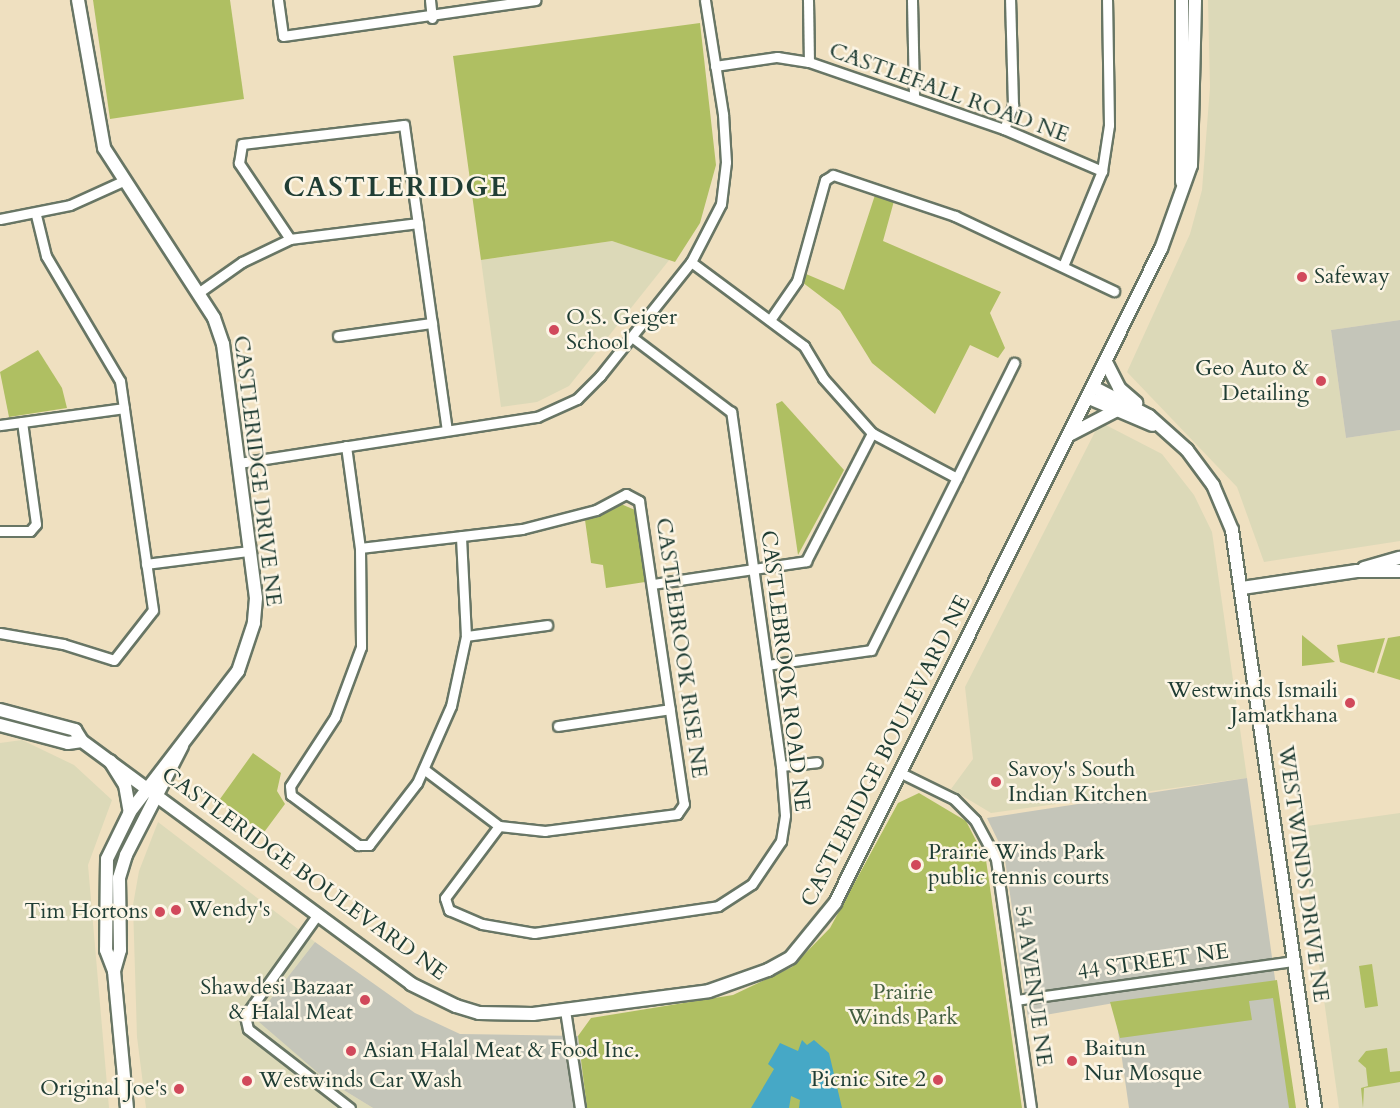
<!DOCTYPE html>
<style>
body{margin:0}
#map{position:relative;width:1400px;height:1108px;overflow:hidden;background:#efe0c0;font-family:Cardo,serif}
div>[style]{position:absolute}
.built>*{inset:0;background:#dcd9b8}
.industrial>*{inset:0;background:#c4c5b9}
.green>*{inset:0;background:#afbf62}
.water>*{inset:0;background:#46a8c6}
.roads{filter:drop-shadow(2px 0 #687665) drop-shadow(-2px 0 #687665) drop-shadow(0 2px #687665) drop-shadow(0 -2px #687665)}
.street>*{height:9px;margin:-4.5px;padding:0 4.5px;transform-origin:4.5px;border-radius:4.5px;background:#fff}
.secondary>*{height:12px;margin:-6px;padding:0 6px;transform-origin:6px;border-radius:6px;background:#fff}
.dots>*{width:16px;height:16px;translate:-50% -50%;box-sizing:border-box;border:3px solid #fcf5e5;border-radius:50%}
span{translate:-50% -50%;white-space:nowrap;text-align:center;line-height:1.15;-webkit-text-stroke:5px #fcf5e5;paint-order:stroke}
.street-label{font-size:22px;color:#1f3d34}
.poi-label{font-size:22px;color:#1f3d34}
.left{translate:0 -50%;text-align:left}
.right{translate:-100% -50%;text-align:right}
.park-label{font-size:22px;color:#435e40}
.district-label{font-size:28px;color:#1f3d34;font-weight:700;letter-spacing:1.5px}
</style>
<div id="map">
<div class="built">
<i style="clip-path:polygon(1208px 0,1400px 0,1400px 320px,1331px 330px,1346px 438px,1400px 430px,1400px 541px,1264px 562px,1237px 487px,1127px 372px,1190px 234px,1202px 190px,1210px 87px)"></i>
<i style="clip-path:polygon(612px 241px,670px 259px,569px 386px,537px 402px,501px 407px,481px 260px)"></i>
<i style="clip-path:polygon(1100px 422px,1162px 454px,1194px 495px,1212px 532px,1247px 778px,991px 813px,951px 789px,973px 759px,965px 687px)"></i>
<i style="clip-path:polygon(22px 740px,74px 765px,112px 800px,88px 865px,109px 1108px,0 1108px,0 743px)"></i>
<i style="clip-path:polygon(1400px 813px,1400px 1108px,1339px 1108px,1300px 827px)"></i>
<i style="clip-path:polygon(158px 822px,315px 942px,266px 1005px,324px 1078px,373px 1108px,146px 1108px,137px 1037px,133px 905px,139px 871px)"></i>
</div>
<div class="industrial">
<i style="clip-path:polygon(1400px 320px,1400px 430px,1346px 438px,1331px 330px)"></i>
<i style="clip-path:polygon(1247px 778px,1293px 1108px,1129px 1108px,1114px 1003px,1028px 1018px,1004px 853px,987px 818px)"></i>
<i style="clip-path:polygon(315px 942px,415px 1013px,460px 1034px,578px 1036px,587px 1108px,373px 1108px,324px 1078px,259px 1022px,266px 1005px)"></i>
</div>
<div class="green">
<i style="clip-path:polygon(93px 0,230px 0,244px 99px,110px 119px)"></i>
<i style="clip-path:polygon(700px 23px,716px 165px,700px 223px,675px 262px,612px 241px,481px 260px,453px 56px)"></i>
<i style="clip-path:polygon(875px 195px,894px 201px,883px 241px,1001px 292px,990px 313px,1005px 348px,998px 358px,970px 345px,935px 414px,872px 363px,840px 311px,802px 282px,806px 274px,844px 290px)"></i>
<i style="clip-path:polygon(38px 350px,62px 388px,67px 408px,9px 417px,0 372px)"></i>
<i style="clip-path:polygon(782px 401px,844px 470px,798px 555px,776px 404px)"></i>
<i style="clip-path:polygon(621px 504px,635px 510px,645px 582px,606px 588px,603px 565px,591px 563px,585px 520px)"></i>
<i style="clip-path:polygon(1302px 635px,1335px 662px,1302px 666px)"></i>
<i style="clip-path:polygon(1400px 636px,1400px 680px,1377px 673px,1388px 638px)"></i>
<i style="clip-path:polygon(1385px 638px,1374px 673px,1340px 662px,1337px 645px)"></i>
<i style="clip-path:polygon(253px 753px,281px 773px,277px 791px,285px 804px,262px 835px,220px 799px)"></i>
<i style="clip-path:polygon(919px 793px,966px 821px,986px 860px,1022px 1108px,587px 1108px,578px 1036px,591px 1018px,733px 995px,792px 967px,830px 928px,898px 803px)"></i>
<i style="clip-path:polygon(1372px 964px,1378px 1006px,1365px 1008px,1359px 966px)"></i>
<i style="clip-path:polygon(1277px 980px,1296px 1108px,1289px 1108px,1273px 998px,1249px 1001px,1252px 1020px,1120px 1038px,1110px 1002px)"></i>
<i style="clip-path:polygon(1387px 1048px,1390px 1072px,1400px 1071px,1400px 1082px,1364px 1088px,1363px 1108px,1361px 1088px,1368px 1086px,1366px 1068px,1358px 1061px,1366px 1051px)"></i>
</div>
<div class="water">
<i style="clip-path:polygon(802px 1040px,807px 1045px,814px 1040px,829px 1053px,842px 1108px,799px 1108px,800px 1100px,791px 1096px,789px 1108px,751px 1108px,774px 1069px,768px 1064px,780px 1043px,798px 1051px)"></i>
</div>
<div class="roads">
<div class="street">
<i style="left:278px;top:0;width:36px;rotate:82deg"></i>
<i style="left:283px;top:36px;width:255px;rotate:-8.1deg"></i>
<i style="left:430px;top:0;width:18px;rotate:84deg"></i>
<i style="left:808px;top:0;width:62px;rotate:89.1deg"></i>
<i style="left:912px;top:0;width:96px;rotate:88.8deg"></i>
<i style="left:715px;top:66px;width:63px;rotate:-8.3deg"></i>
<i style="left:777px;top:57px;width:32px;rotate:9deg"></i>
<i style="left:809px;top:62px;width:206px;rotate:19deg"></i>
<i style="left:1004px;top:129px;width:107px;rotate:23.2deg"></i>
<i style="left:1102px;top:171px;width:103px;rotate:112.3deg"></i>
<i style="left:1004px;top:129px;width:26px;rotate:-69deg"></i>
<i style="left:1013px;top:105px;width:105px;rotate:-91.6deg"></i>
<i style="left:1102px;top:171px;width:47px;rotate:-81.3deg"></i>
<i style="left:1109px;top:125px;width:125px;rotate:-90.9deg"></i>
<i style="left:0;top:219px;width:71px;rotate:-11.3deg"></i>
<i style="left:70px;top:205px;width:58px;rotate:-24.4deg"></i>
<i style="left:290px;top:239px;width:92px;rotate:-123.9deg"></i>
<i style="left:239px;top:163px;width:19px;rotate:-81deg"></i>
<i style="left:242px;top:144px;width:163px;rotate:-6.7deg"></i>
<i style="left:404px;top:125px;width:308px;rotate:82deg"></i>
<i style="left:691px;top:262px;width:141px;rotate:36.6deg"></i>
<i style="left:804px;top:346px;width:37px;rotate:59deg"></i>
<i style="left:823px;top:378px;width:74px;rotate:48.3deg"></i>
<i style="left:872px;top:433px;width:96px;rotate:27.9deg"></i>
<i style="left:198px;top:293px;width:54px;rotate:-35.2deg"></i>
<i style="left:242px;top:262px;width:53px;rotate:-25.6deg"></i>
<i style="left:290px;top:239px;width:129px;rotate:-7.1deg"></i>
<i style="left:770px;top:320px;width:47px;rotate:-55.3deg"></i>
<i style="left:797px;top:281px;width:105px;rotate:-74.5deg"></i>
<i style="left:825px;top:180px;width:9px;rotate:-32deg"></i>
<i style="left:833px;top:175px;width:129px;rotate:18.6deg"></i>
<i style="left:955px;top:216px;width:176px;rotate:25.3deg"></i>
<i style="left:338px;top:336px;width:95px;rotate:-7.9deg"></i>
<i style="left:0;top:425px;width:125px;rotate:-7.8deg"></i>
<i style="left:346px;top:446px;width:103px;rotate:82.2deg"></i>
<i style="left:360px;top:548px;width:99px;rotate:89.4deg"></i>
<i style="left:361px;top:647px;width:75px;rotate:110.4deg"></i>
<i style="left:335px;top:717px;width:82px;rotate:123.1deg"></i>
<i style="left:290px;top:786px;width:9px;rotate:84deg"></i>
<i style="left:291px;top:795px;width:84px;rotate:36.7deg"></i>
<i style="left:358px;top:845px;width:11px"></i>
<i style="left:369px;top:845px;width:78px;rotate:-52.3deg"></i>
<i style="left:417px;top:783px;width:84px;rotate:-66.2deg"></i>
<i style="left:451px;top:706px;width:72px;rotate:-77.9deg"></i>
<i style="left:466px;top:636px;width:100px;rotate:-92.9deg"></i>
<i style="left:239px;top:463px;width:302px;rotate:-8.8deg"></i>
<i style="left:537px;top:417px;width:44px;rotate:-24.2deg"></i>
<i style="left:577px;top:399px;width:33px;rotate:-45deg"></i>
<i style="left:600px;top:376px;width:146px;rotate:-51.4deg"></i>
<i style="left:691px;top:262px;width:65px;rotate:-62.7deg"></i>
<i style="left:721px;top:204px;width:42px;rotate:-83.2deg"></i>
<i style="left:726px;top:162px;width:48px;rotate:-93.6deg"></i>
<i style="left:723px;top:114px;width:115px;rotate:-99deg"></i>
<i style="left:0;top:531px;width:30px"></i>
<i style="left:30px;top:531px;width:9px;rotate:-49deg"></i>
<i style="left:36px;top:524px;width:103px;rotate:-97.8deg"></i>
<i style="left:360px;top:548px;width:163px;rotate:-6.7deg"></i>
<i style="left:522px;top:529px;width:76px;rotate:-14.4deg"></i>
<i style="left:596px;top:510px;width:34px;rotate:-28deg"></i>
<i style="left:626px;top:494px;width:15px;rotate:28deg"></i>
<i style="left:639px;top:501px;width:306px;rotate:81.6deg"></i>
<i style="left:684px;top:804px;width:12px;rotate:125deg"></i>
<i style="left:677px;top:814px;width:133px;rotate:172.7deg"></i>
<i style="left:545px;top:831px;width:46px;rotate:-173.8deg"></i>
<i style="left:499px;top:826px;width:93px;rotate:-142.9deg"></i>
<i style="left:146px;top:564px;width:104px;rotate:-7.2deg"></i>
<i style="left:653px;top:584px;width:155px;rotate:-8.5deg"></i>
<i style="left:806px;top:561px;width:144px;rotate:-62.7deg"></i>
<i style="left:0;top:633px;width:64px;rotate:9.9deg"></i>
<i style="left:63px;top:644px;width:53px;rotate:17.4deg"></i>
<i style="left:114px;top:660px;width:63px;rotate:-52deg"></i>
<i style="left:153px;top:610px;width:231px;rotate:-98.2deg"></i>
<i style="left:120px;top:381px;width:145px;rotate:-120.6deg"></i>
<i style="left:46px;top:256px;width:42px;rotate:-103.7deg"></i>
<i style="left:466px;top:636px;width:82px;rotate:-7.7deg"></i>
<i style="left:767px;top:665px;width:105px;rotate:-8.2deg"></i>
<i style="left:871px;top:650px;width:321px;rotate:-63.5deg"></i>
<i style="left:558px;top:726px;width:113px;rotate:-8.6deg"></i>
<i style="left:781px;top:766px;width:36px;rotate:-6deg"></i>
<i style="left:901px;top:773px;width:59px;rotate:26.1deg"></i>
<i style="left:954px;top:799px;width:30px;rotate:45deg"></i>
<i style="left:975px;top:820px;width:44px;rotate:61.7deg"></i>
<i style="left:996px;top:859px;width:251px;rotate:82deg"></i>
<i style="left:499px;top:826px;width:90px;rotate:126.9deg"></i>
<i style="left:445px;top:898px;width:13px;rotate:72deg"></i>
<i style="left:449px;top:910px;width:36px;rotate:23deg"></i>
<i style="left:482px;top:924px;width:53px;rotate:9.8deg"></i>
<i style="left:534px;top:933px;width:186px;rotate:-8.3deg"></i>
<i style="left:718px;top:906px;width:40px;rotate:-32.9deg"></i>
<i style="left:752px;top:884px;width:52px;rotate:-56deg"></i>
<i style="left:781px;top:841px;width:26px;rotate:-81deg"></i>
<i style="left:785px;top:815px;width:49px;rotate:-94.7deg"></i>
<i style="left:781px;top:766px;width:358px;rotate:-98deg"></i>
<i style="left:731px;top:412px;width:124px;rotate:-142.9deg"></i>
<i style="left:318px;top:914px;width:125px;rotate:125.6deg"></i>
<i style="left:245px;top:1016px;width:13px;rotate:77deg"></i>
<i style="left:248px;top:1029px;width:129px;rotate:37.8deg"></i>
<i style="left:1016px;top:1000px;width:282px;rotate:-8deg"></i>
<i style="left:565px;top:1010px;width:99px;rotate:81.3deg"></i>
</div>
<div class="secondary">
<i style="left:78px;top:0;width:150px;rotate:80deg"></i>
<i style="left:104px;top:148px;width:202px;rotate:57.1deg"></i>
<i style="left:214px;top:318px;width:28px;rotate:71deg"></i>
<i style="left:223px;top:344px;width:256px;rotate:82.6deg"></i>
<i style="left:256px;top:598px;width:25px;rotate:95deg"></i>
<i style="left:254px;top:623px;width:51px;rotate:108.4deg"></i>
<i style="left:238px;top:671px;width:178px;rotate:127.5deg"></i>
<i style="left:130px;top:812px;width:52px;rotate:116.1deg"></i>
<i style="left:107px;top:859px;width:91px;rotate:90.6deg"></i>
<i style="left:106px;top:950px;width:22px;rotate:69deg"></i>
<i style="left:114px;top:971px;width:138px;rotate:84.6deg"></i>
<i style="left:1182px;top:182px;width:182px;rotate:-90deg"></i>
<i style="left:1107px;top:364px;width:27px;rotate:63deg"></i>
<i style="left:1119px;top:388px;width:23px;rotate:41deg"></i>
<i style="left:1095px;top:388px;width:61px;rotate:27.4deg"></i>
<i style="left:1149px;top:416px;width:51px;rotate:41.8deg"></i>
<i style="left:1187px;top:450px;width:44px;rotate:53.4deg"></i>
<i style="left:1213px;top:485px;width:49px;rotate:67.1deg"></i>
<i style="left:1232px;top:530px;width:584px;rotate:81.83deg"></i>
<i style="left:1089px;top:398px;width:69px;rotate:22.9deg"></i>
<i style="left:1071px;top:434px;width:50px;rotate:-27.6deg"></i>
<i style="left:1364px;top:568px;width:37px;rotate:-16deg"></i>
<i style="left:1242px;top:588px;width:116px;rotate:-8.4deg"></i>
<i style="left:1357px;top:571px;width:43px"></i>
<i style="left:0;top:710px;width:78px;rotate:14.9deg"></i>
<i style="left:75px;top:730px;width:13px;rotate:58deg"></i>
<i style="left:82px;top:741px;width:409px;rotate:36.4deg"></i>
<i style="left:411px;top:984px;width:50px;rotate:26.1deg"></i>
<i style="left:456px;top:1006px;width:24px;rotate:17deg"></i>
<i style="left:479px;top:1013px;width:54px;rotate:1.1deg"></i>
<i style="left:533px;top:1014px;width:177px;rotate:-7.4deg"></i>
<i style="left:709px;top:991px;width:63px;rotate:-19.6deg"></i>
<i style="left:768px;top:970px;width:26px;rotate:-29deg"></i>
<i style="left:791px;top:957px;width:70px;rotate:-50.8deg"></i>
<i style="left:835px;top:903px;width:731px;rotate:-63.51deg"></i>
<i style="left:1161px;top:249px;width:89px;rotate:-70.3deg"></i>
<i style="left:1191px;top:165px;width:165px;rotate:-88.6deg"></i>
<i style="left:0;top:725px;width:70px;rotate:14.8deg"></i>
<i style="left:68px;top:743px;width:14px;rotate:-8deg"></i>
<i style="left:110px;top:761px;width:28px;rotate:58deg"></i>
<i style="left:125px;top:785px;width:27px;rotate:80deg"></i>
<i style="left:114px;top:971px;width:22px;rotate:-74deg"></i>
<i style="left:120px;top:950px;width:72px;rotate:-90.8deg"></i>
<i style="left:119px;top:878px;width:24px;rotate:-73deg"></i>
<i style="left:126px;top:855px;width:123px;rotate:-62.8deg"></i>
</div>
</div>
<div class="dots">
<i style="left:1302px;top:277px;background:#d1495b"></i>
<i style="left:554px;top:330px;background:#d1495b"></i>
<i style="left:1321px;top:381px;background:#d1495b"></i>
<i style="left:1350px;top:703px;background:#d1495b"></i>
<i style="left:996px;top:782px;background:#d1495b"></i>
<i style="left:916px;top:865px;background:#d1495b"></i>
<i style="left:176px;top:910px;background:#d1495b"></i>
<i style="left:160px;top:912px;background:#d1495b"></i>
<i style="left:365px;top:1000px;background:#d1495b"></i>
<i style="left:351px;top:1051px;background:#d1495b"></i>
<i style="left:1072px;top:1061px;background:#d1495b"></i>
<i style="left:938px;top:1080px;background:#d1495b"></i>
<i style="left:247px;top:1081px;background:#d1495b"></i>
<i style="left:179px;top:1089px;background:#d1495b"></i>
</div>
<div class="street-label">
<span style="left:949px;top:93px;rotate:20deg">CASTLEFALL ROAD NE</span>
<span style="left:257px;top:471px;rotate:83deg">CASTLERIDGE DRIVE NE</span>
<span style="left:681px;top:648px;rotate:82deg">CASTLEBROOK RISE NE</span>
<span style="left:785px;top:671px;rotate:83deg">CASTLEBROOK ROAD NE</span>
<span style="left:886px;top:751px;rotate:-63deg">CASTLERIDGE BOULEVARD NE</span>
<span style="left:304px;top:874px;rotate:36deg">CASTLERIDGE BOULEVARD NE</span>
<span style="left:1303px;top:874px;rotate:82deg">WESTWINDS DRIVE NE</span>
<span style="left:1153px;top:962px;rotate:-8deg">44 STREET NE</span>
<span style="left:1033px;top:986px;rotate:82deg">54 AVENUE NE</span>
</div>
<div class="poi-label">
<span class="left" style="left:1314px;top:277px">Safeway</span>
<span class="left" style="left:566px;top:330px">O.S. Geiger<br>School</span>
<span class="right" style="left:1309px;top:381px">Geo Auto &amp;<br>Detailing</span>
<span class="right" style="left:1338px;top:703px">Westwinds Ismaili<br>Jamatkhana</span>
<span class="left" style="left:1008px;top:782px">Savoy's South<br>Indian Kitchen</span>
<span class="left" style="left:928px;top:865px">Prairie Winds Park<br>public tennis courts</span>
<span class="left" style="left:188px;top:910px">Wendy's</span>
<span class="right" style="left:148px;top:912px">Tim Hortons</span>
<span class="right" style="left:353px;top:1000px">Shawdesi Bazaar<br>&amp; Halal Meat</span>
<span class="left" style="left:1084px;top:1061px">Baitun<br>Nur Mosque</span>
<span class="left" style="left:363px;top:1051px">Asian Halal Meat &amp; Food Inc.</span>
<span class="right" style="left:926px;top:1080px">Picnic Site 2</span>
<span class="left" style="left:259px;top:1081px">Westwinds Car Wash</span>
<span class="right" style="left:167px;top:1089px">Original Joe's</span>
</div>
<div class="park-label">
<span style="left:903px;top:1005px">Prairie<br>Winds Park</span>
</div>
<div class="district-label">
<span style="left:396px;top:187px">CASTLERIDGE</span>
</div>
</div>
